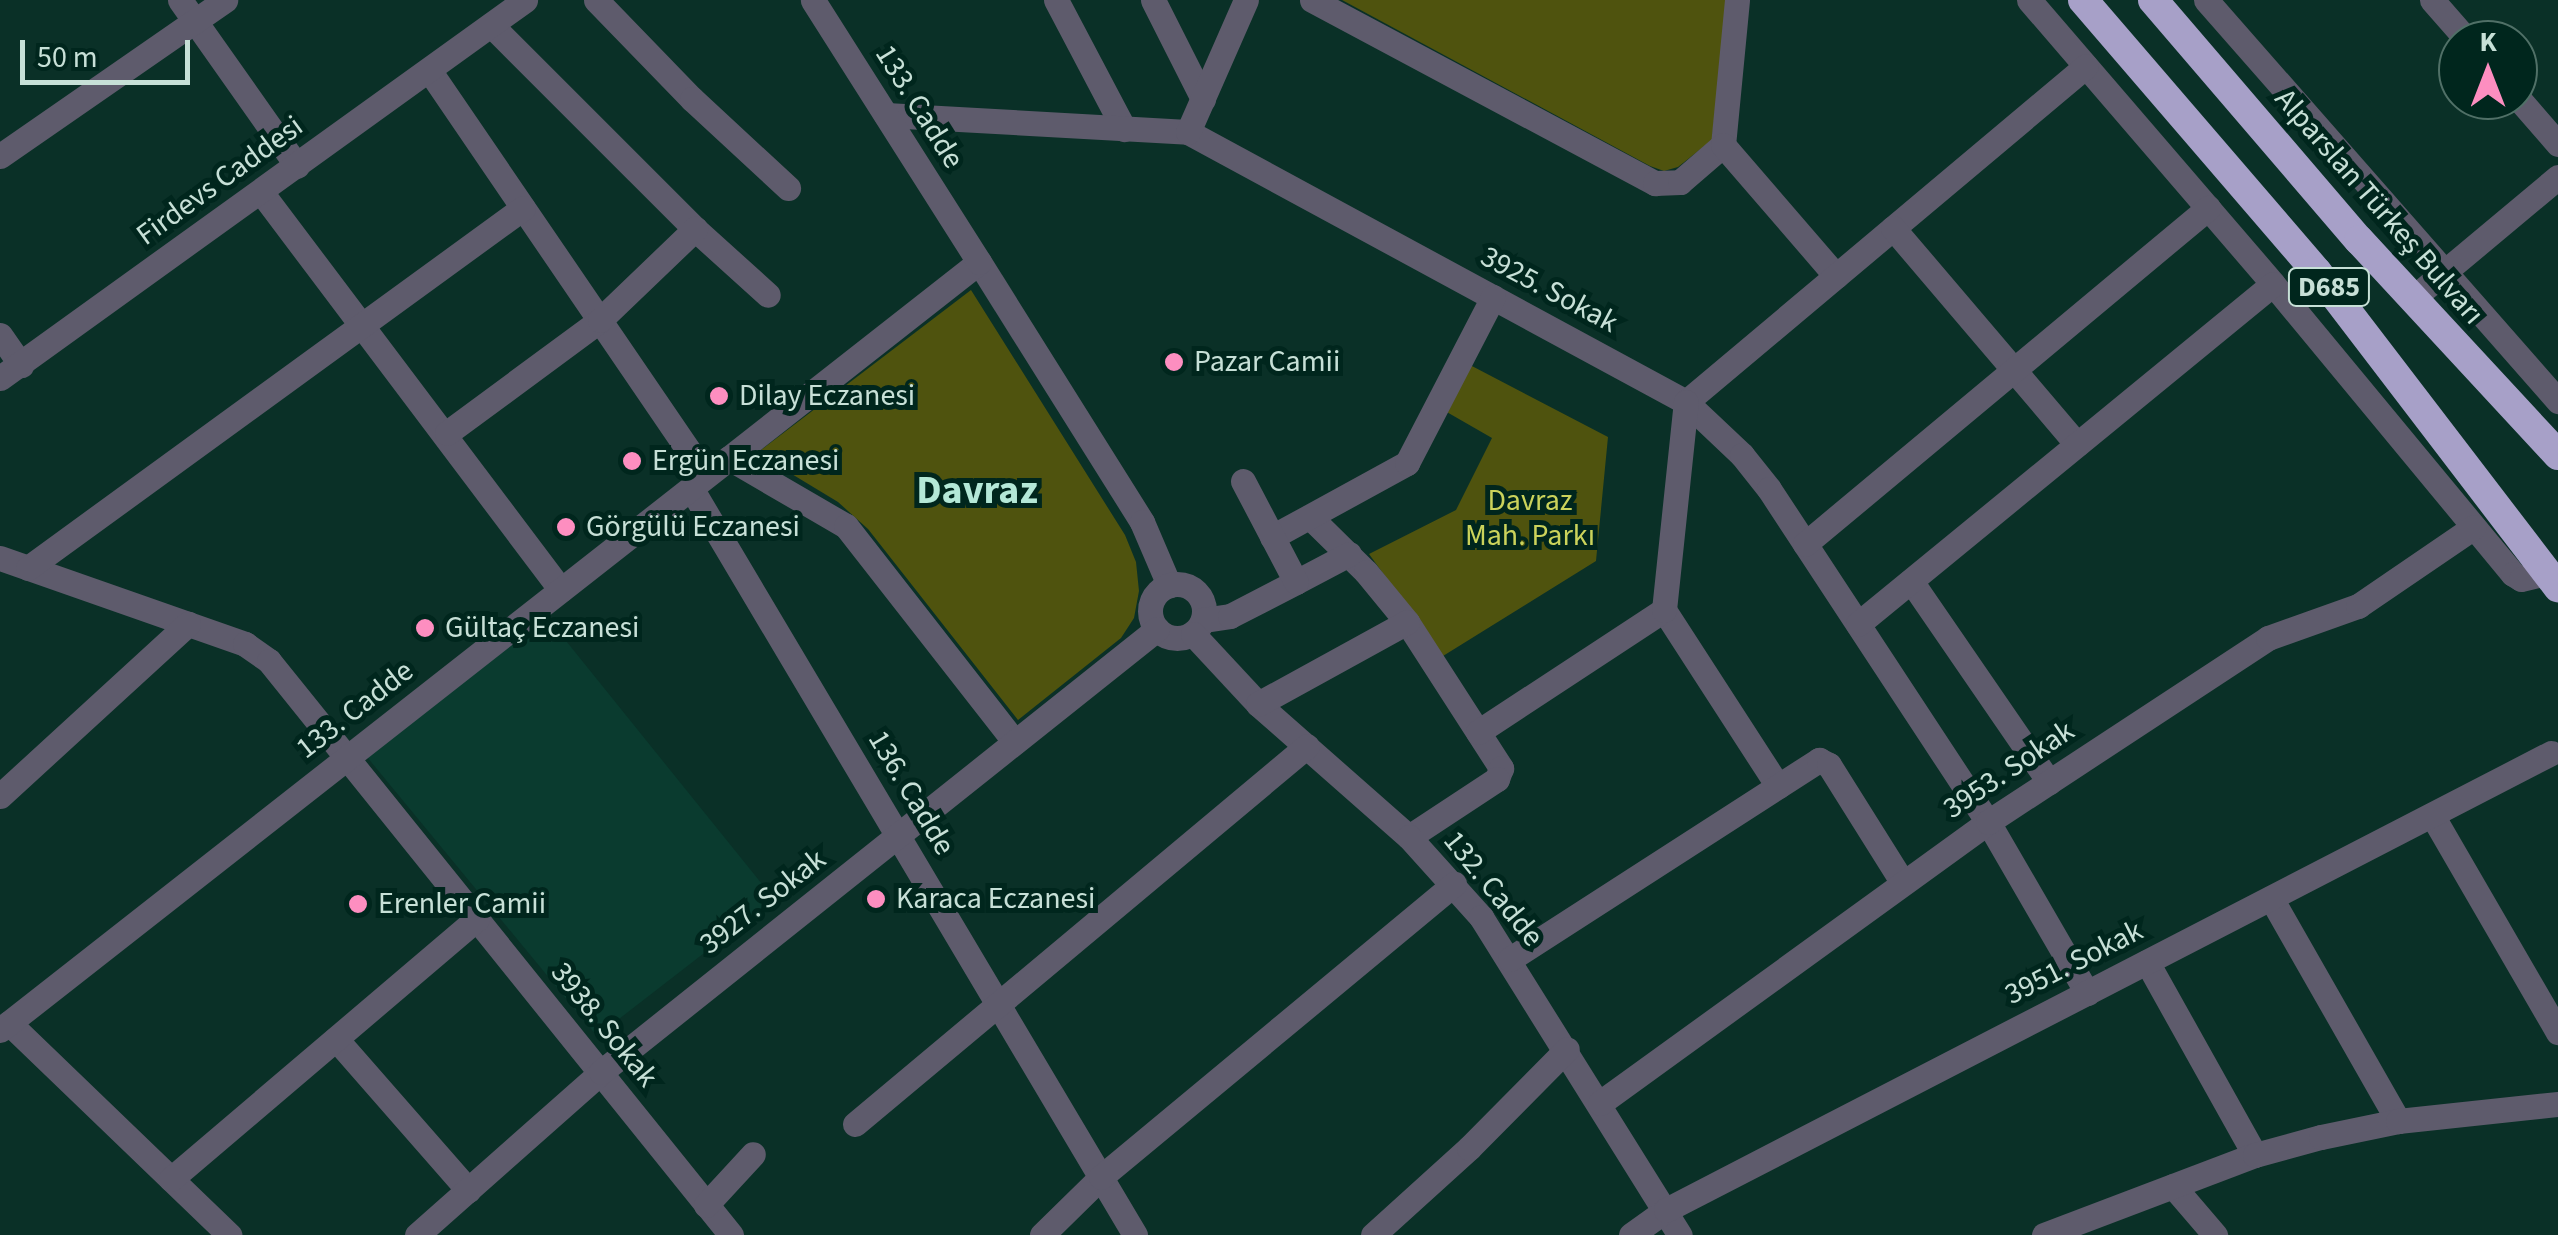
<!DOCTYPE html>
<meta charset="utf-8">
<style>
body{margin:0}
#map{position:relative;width:2558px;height:1235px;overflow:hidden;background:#0a3027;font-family:"Source Sans 3",sans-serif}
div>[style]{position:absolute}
.built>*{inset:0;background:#0a3b2f}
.green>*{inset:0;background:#4f530e}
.minor>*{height:25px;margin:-12.5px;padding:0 12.5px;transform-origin:12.5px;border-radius:12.5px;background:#5e5b6c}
.minor>.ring{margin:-12.5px;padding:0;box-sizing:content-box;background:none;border:25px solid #5e5b6c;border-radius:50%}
.highway>*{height:30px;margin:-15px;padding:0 15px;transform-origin:15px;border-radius:15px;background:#a7a0c8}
.dots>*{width:28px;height:28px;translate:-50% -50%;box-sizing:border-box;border:5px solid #00261d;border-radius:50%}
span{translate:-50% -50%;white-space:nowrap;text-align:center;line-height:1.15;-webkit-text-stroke:10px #00261d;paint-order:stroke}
.shield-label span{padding:2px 8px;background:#00261d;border:2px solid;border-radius:8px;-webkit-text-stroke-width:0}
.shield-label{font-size:28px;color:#c7e0d7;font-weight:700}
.street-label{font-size:30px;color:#c7e0d7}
.poi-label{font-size:30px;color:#c7e0d7}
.left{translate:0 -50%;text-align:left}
.park-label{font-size:30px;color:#cbd35b}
.district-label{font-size:40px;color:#b4e8d7;font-weight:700}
.north{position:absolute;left:2438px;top:20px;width:100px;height:100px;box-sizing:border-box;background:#00261d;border:2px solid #507067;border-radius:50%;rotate:0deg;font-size:28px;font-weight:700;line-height:40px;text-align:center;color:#c7e0d7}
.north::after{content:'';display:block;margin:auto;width:35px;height:45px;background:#fd8ec0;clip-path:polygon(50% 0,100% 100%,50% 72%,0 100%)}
.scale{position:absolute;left:20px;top:40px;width:170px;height:45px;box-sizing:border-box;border:5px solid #c7e0d7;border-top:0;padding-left:12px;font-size:30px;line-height:35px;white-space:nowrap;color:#c7e0d7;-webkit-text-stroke:8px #00261d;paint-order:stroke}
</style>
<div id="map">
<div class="built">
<i style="clip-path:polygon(546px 616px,774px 899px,597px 1036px,367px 757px)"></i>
</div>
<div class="green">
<i style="clip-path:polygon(1342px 0,1727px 0,1712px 140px,1678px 167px,1664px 171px,1650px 166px)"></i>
<i style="clip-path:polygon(971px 290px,1125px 535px,1136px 562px,1139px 591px,1134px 618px,1121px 638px,1018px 720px,868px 529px,838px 502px,757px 453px)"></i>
<i style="clip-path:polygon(1470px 365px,1608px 437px,1596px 561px,1443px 656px,1369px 554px,1456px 510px,1492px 438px,1445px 411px)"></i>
</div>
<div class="minor">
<i style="left:180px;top:0;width:203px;rotate:54.8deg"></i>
<i style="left:596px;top:0;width:138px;rotate:45.9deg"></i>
<i style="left:692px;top:99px;width:131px;rotate:42.8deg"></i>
<i style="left:1056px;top:0;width:146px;rotate:62.2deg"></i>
<i style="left:1153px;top:0;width:111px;rotate:63.2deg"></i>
<i style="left:1312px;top:0;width:389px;rotate:28.1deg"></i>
<i style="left:1655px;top:183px;width:25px;rotate:-2deg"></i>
<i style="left:1680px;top:182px;width:57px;rotate:-40.7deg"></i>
<i style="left:1737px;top:0;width:146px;rotate:95.5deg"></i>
<i style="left:1723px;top:145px;width:173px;rotate:49.2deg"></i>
<i style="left:2029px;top:0;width:374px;rotate:49.3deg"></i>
<i style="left:2273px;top:284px;width:376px;rotate:50.4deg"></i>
<i style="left:2513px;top:574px;width:9px;rotate:32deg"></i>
<i style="left:2521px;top:579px;width:28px;rotate:-13deg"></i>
<i style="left:2206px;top:0;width:534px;rotate:48.72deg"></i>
<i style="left:2432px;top:0;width:53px;rotate:48.8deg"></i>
<i style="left:491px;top:25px;width:288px;rotate:45deg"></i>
<i style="left:695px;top:229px;width:98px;rotate:42.1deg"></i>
<i style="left:429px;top:70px;width:491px;rotate:55.7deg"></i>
<i style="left:2518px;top:98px;width:61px;rotate:49deg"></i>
<i style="left:886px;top:115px;width:302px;rotate:3.2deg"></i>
<i style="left:1188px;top:132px;width:566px;rotate:28.47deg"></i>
<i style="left:1686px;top:402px;width:522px;rotate:-40.03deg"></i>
<i style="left:1188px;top:132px;width:144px;rotate:-66.3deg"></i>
<i style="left:0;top:156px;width:274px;rotate:-34.7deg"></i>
<i style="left:261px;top:192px;width:498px;rotate:53deg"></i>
<i style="left:1893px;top:228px;width:284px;rotate:49.6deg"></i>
<i style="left:979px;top:262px;width:307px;rotate:57.9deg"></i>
<i style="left:1142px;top:522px;width:69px;rotate:66.8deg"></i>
<i style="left:2412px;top:299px;width:190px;rotate:-39.9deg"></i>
<i style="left:0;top:335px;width:37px;rotate:55deg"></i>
<i style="left:0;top:378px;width:647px;rotate:-35.75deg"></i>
<i style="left:1686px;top:402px;width:77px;rotate:43.4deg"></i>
<i style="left:1742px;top:455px;width:43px;rotate:51.5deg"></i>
<i style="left:1769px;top:489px;width:399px;rotate:56.7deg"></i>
<i style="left:1988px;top:822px;width:198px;rotate:59.9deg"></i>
<i style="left:447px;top:433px;width:190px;rotate:-36.4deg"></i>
<i style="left:600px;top:320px;width:132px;rotate:-43.8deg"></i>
<i style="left:729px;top:458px;width:135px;rotate:30.2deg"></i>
<i style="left:846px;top:526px;width:274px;rotate:52deg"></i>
<i style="left:691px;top:488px;width:869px;rotate:59.27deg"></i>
<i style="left:1310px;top:517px;width:78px;rotate:44.5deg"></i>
<i style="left:1366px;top:572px;width:65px;rotate:50.6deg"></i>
<i style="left:1407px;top:622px;width:174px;rotate:57.2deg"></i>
<i style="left:1501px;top:768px;width:12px;rotate:110deg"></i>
<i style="left:1497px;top:779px;width:105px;rotate:146.6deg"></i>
<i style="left:1272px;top:537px;width:154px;rotate:-28.7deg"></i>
<i style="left:1407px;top:463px;width:187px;rotate:-62.6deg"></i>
<i style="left:1805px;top:544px;width:525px;rotate:-39.82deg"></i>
<i style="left:0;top:558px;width:260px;rotate:19.3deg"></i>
<i style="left:245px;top:644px;width:29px;rotate:35deg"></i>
<i style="left:269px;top:661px;width:737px;rotate:51.17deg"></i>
<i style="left:28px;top:568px;width:612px;rotate:-36.03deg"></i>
<i style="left:1911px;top:581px;width:244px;rotate:55.5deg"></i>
<i style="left:1296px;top:582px;width:60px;rotate:-27.8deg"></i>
<i class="ring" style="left:1150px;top:584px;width:29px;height:29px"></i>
<i style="left:1664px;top:610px;width:210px;rotate:57.1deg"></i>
<i style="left:1203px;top:620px;width:27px;rotate:-8deg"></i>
<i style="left:1230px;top:616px;width:74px;rotate:-27.3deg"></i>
<i style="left:1296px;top:582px;width:114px;rotate:-117.7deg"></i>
<i style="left:1858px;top:624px;width:536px;rotate:-39.33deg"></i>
<i style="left:1193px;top:634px;width:96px;rotate:47.1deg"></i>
<i style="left:1258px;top:704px;width:201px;rotate:41.4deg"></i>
<i style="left:1409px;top:837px;width:108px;rotate:48deg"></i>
<i style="left:1481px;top:917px;width:375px;rotate:58deg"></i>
<i style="left:1258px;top:704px;width:170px;rotate:-28.8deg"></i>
<i style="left:1478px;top:732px;width:222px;rotate:-33.3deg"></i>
<i style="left:1664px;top:610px;width:209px;rotate:-84deg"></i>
<i style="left:0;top:796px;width:255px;rotate:-42.5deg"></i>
<i style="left:2432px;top:815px;width:251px;rotate:59.9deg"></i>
<i style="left:2271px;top:898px;width:257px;rotate:60.3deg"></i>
<i style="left:1510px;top:959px;width:368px;rotate:-32.8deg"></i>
<i style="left:1819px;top:760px;width:11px;rotate:27deg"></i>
<i style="left:1829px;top:765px;width:139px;rotate:57.9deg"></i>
<i style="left:2147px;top:962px;width:221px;rotate:60.8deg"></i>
<i style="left:9px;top:1023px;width:306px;rotate:43.9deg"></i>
<i style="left:0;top:1030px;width:1244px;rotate:-38.11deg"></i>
<i style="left:979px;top:262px;width:310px;rotate:-122.4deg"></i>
<i style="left:336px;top:1039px;width:201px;rotate:48.8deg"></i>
<i style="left:1600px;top:1103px;width:479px;rotate:-35.9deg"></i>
<i style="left:1988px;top:822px;width:335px;rotate:-33.3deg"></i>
<i style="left:2268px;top:638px;width:96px;rotate:-19.6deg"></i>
<i style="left:2358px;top:606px;width:140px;rotate:-34.3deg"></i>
<i style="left:855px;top:1124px;width:589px;rotate:-39.91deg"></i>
<i style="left:171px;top:1179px;width:402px;rotate:-40.4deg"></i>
<i style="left:2173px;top:1186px;width:65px;rotate:49.4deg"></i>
<i style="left:706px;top:1205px;width:69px;rotate:-47.3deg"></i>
<i style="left:417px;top:1235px;width:246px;rotate:-41.5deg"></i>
<i style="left:601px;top:1072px;width:711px;rotate:-38.55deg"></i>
<i style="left:1042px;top:1235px;width:83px;rotate:-44.5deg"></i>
<i style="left:1101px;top:1177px;width:459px;rotate:-39.7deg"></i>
<i style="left:1373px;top:1235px;width:130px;rotate:-42.2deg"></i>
<i style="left:1469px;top:1148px;width:139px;rotate:-45.3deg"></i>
<i style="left:1631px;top:1235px;width:43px;rotate:-35.5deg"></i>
<i style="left:1666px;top:1210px;width:996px;rotate:-27.31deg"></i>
<i style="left:2044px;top:1235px;width:226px;rotate:-20.8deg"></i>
<i style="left:2255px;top:1155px;width:68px;rotate:-15.3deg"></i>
<i style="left:2321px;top:1137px;width:79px;rotate:-11.7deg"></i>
<i style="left:2398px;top:1121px;width:161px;rotate:-6.1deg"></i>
</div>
<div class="highway">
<i style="left:2083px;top:0;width:359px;rotate:49.3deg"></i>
<i style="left:2317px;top:272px;width:397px;rotate:52.6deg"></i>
<i style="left:2153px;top:0;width:316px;rotate:49.4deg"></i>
<i style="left:2359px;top:240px;width:293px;rotate:47.2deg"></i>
</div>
<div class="dots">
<i style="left:1174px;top:362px;background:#fd8ec0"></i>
<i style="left:719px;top:396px;background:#fd8ec0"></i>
<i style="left:632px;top:461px;background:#fd8ec0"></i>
<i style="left:566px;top:527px;background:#fd8ec0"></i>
<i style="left:425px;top:628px;background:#fd8ec0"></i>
<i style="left:876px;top:899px;background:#fd8ec0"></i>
<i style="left:358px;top:904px;background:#fd8ec0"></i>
</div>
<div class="shield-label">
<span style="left:2329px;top:287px">D685</span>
</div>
<div class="street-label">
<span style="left:919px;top:107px;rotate:58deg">133. Cadde</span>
<span style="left:220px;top:181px;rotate:-36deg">Firdevs Caddesi</span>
<span style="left:2379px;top:207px;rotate:49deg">Alparslan Türkeş Bulvarı</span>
<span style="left:1549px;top:290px;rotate:28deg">3925. Sokak</span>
<span style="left:355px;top:710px;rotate:-38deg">133. Cadde</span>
<span style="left:2009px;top:770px;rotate:-34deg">3953. Sokak</span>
<span style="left:911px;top:793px;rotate:59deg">136. Cadde</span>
<span style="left:1493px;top:889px;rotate:51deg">132. Cadde</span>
<span style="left:763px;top:902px;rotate:-38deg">3927. Sokak</span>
<span style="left:2074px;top:963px;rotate:-27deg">3951. Sokak</span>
<span style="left:604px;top:1025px;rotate:51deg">3938. Sokak</span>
</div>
<div class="poi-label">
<span class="left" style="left:1194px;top:362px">Pazar Camii</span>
<span class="left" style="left:739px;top:396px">Dilay Eczanesi</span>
<span class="left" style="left:652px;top:461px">Ergün Eczanesi</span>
<span class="left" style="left:586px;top:527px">Görgülü Eczanesi</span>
<span class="left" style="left:445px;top:628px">Gültaç Eczanesi</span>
<span class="left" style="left:896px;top:899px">Karaca Eczanesi</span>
<span class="left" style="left:378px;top:904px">Erenler Camii</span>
</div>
<div class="park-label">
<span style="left:1530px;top:518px">Davraz<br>Mah. Parkı</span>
</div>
<div class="district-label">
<span style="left:977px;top:491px">Davraz</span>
</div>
<div class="north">K</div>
<div class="scale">50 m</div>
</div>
